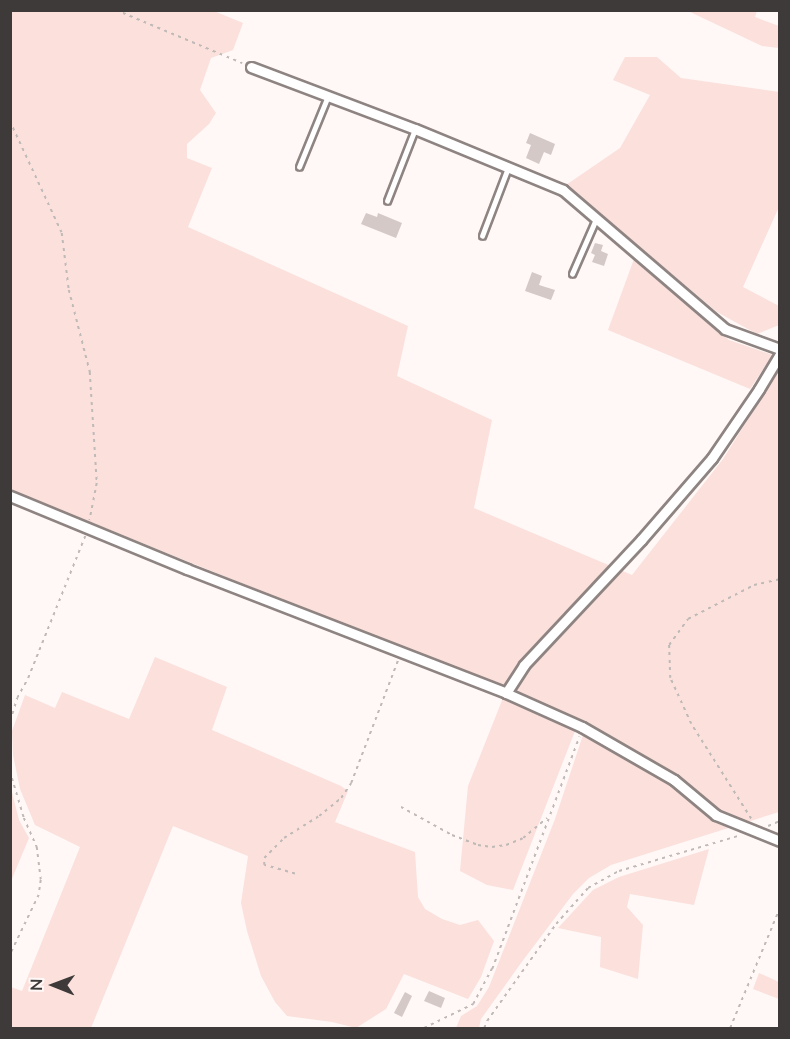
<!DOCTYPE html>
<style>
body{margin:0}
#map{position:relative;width:790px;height:1039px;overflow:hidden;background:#fff8f6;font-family:Lato,sans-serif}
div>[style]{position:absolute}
.green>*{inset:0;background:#fbe0dc}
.building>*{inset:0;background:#d4c9c7}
.path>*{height:1.5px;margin-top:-0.75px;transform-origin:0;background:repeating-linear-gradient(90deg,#bfb9b7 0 3px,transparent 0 7.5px)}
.roads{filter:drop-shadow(2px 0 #8e8482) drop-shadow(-2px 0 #8e8482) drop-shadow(0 2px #8e8482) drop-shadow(0 -2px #8e8482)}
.service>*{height:4.5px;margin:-2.25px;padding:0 2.25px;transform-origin:2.25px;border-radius:2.25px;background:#fff}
.minor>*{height:9px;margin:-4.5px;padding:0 4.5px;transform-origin:4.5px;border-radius:4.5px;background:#fff}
span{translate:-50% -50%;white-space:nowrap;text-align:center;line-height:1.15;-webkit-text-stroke:6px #fff8f6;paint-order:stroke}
.frame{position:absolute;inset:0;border:12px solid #3e3a39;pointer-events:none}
.north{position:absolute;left:24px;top:955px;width:60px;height:60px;-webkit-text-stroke:4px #fff8f6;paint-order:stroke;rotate:271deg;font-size:16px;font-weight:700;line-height:24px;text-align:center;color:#3e3a39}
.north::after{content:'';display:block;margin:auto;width:21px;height:27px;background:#3e3a39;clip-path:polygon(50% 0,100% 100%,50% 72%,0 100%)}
</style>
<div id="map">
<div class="green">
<i style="clip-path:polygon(10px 11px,214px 11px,243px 23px,233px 50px,211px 58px,200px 90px,216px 113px,209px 124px,187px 144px,187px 158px,212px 168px,188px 227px,408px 326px,397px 376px,492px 420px,474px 508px,632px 575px,723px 459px,779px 370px,779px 812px,611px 865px,589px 878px,573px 894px,521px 963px,481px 1019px,479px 1028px,456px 1028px,461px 1016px,477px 1006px,489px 987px,555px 819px,587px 723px,11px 490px)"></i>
<i style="clip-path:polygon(688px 11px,757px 11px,755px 17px,779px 26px,779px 48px,762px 46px)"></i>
<i style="clip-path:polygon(625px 57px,657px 57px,681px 78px,779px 92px,779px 207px,743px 287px,779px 306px,779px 325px,757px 334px,717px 312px,566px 185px,620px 148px,650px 95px,613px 80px)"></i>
<i style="clip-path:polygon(634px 259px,729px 340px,773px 355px,750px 389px,608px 330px)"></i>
<i style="clip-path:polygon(155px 657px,227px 687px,212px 730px,341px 786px,348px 791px,335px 822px,415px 852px,418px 897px,425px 909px,442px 919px,460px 925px,478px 920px,494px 941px,481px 977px,468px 999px,404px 974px,386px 1009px,356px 1028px,332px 1022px,287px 1016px,275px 1002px,261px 976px,247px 931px,241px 903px,248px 856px,173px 826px,91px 1028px,11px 1028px,11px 987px,22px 991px,80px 847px,35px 825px,20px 789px,13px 755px,12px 731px,25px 695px,55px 708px,62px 692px,129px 719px)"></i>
<i style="clip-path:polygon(503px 698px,575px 731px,513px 890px,487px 885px,460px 871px,468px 786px)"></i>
<i style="clip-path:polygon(11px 788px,19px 820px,29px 838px,11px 881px)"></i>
<i style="clip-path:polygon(709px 849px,694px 905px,630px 894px,627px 907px,643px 925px,638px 979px,600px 967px,601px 937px,558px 928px,593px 890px,619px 877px)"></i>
<i style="clip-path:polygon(759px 973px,779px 982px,779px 999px,753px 989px)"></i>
</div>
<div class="building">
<i style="clip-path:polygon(530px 133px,555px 144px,551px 155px,544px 152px,539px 164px,526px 158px,531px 145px,526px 143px)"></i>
<i style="clip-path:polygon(366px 213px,377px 217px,378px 213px,402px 223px,396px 238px,361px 224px)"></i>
<i style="clip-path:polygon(595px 243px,603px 245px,601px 251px,608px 254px,604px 266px,592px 262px,595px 255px,591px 253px)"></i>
<i style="clip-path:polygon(532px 272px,542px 276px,539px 285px,555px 290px,551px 300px,525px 291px)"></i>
<i style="clip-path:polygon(429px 991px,445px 998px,441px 1008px,424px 1001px)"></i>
<i style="clip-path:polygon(405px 992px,412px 996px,402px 1017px,394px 1013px)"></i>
</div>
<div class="path">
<i style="left:116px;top:10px;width:137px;rotate:22.8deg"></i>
<i style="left:10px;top:121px;width:123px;rotate:65.1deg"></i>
<i style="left:62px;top:233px;width:57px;rotate:83deg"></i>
<i style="left:69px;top:290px;width:85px;rotate:75.6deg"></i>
<i style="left:90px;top:372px;width:111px;rotate:86.4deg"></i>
<i style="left:97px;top:483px;width:38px;rotate:101deg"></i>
<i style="left:10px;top:721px;width:24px;rotate:-73deg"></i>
<i style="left:17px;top:698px;width:23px;rotate:-61deg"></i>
<i style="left:28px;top:678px;width:153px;rotate:-68.1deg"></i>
<i style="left:10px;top:771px;width:49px;rotate:73.4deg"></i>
<i style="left:24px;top:818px;width:32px;rotate:66deg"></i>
<i style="left:37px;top:847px;width:33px;rotate:83deg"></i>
<i style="left:41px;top:880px;width:15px;rotate:98deg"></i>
<i style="left:39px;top:895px;width:67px;rotate:115.8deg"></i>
<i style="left:401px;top:807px;width:58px;rotate:28.8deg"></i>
<i style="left:452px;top:835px;width:28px;rotate:21deg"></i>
<i style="left:478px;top:845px;width:14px;rotate:8deg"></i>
<i style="left:492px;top:847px;width:14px;rotate:-8deg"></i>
<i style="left:506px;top:845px;width:18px;rotate:-22deg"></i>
<i style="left:523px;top:838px;width:31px;rotate:-40deg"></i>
<i style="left:751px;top:819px;width:112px;rotate:-122.3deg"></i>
<i style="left:691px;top:724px;width:51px;rotate:-114.5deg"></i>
<i style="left:670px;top:678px;width:33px;rotate:-92deg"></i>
<i style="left:669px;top:645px;width:32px;rotate:-54deg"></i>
<i style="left:688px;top:619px;width:74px;rotate:-27.3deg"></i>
<i style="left:754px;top:585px;width:27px;rotate:-13deg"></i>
<i style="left:768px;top:826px;width:13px;rotate:-23deg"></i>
<i style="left:295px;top:874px;width:32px;rotate:-164deg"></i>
<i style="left:264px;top:865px;width:7px;rotate:-90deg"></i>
<i style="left:264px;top:858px;width:28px;rotate:-45deg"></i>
<i style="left:284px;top:838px;width:41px;rotate:-32.2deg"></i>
<i style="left:319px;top:816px;width:28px;rotate:-39deg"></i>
<i style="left:341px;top:798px;width:18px;rotate:-56deg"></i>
<i style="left:351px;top:783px;width:132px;rotate:-69.1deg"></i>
<i style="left:424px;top:1028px;width:55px;rotate:-26.1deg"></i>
<i style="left:473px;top:1004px;width:40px;rotate:-62deg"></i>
<i style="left:492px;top:969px;width:248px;rotate:-69.4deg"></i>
<i style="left:484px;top:1028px;width:8px;rotate:-67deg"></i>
<i style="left:487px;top:1021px;width:119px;rotate:-54.6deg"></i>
<i style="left:556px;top:924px;width:48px;rotate:-48.4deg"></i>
<i style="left:588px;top:888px;width:35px;rotate:-29deg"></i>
<i style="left:619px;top:871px;width:127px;rotate:-16.4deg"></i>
<i style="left:730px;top:1028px;width:131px;rotate:-67.5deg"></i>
</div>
<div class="roads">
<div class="service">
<i style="left:299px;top:167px;width:77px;rotate:-67.8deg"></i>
<i style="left:387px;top:201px;width:77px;rotate:-68.7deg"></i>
<i style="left:482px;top:236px;width:73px;rotate:-69.1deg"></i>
<i style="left:572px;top:274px;width:60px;rotate:-66.4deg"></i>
</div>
<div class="minor">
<i style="left:251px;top:67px;width:175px;rotate:20.7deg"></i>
<i style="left:415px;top:129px;width:160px;rotate:22.4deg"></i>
<i style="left:563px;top:190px;width:213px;rotate:40.6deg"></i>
<i style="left:725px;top:329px;width:59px;rotate:20deg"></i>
<i style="left:10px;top:496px;width:191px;rotate:22.4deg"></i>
<i style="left:187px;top:569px;width:342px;rotate:21.2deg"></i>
<i style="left:506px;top:693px;width:83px;rotate:24.1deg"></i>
<i style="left:582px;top:727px;width:106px;rotate:29.9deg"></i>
<i style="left:674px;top:780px;width:55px;rotate:39.8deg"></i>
<i style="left:716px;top:815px;width:69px;rotate:22.1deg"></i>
<i style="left:506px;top:693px;width:33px;rotate:-57deg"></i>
<i style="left:524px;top:665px;width:171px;rotate:-46.9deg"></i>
<i style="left:641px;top:540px;width:108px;rotate:-49.1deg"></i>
<i style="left:712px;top:458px;width:83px;rotate:-55.7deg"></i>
<i style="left:759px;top:389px;width:41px;rotate:-59deg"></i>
</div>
</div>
<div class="frame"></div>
<div class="north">N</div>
</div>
